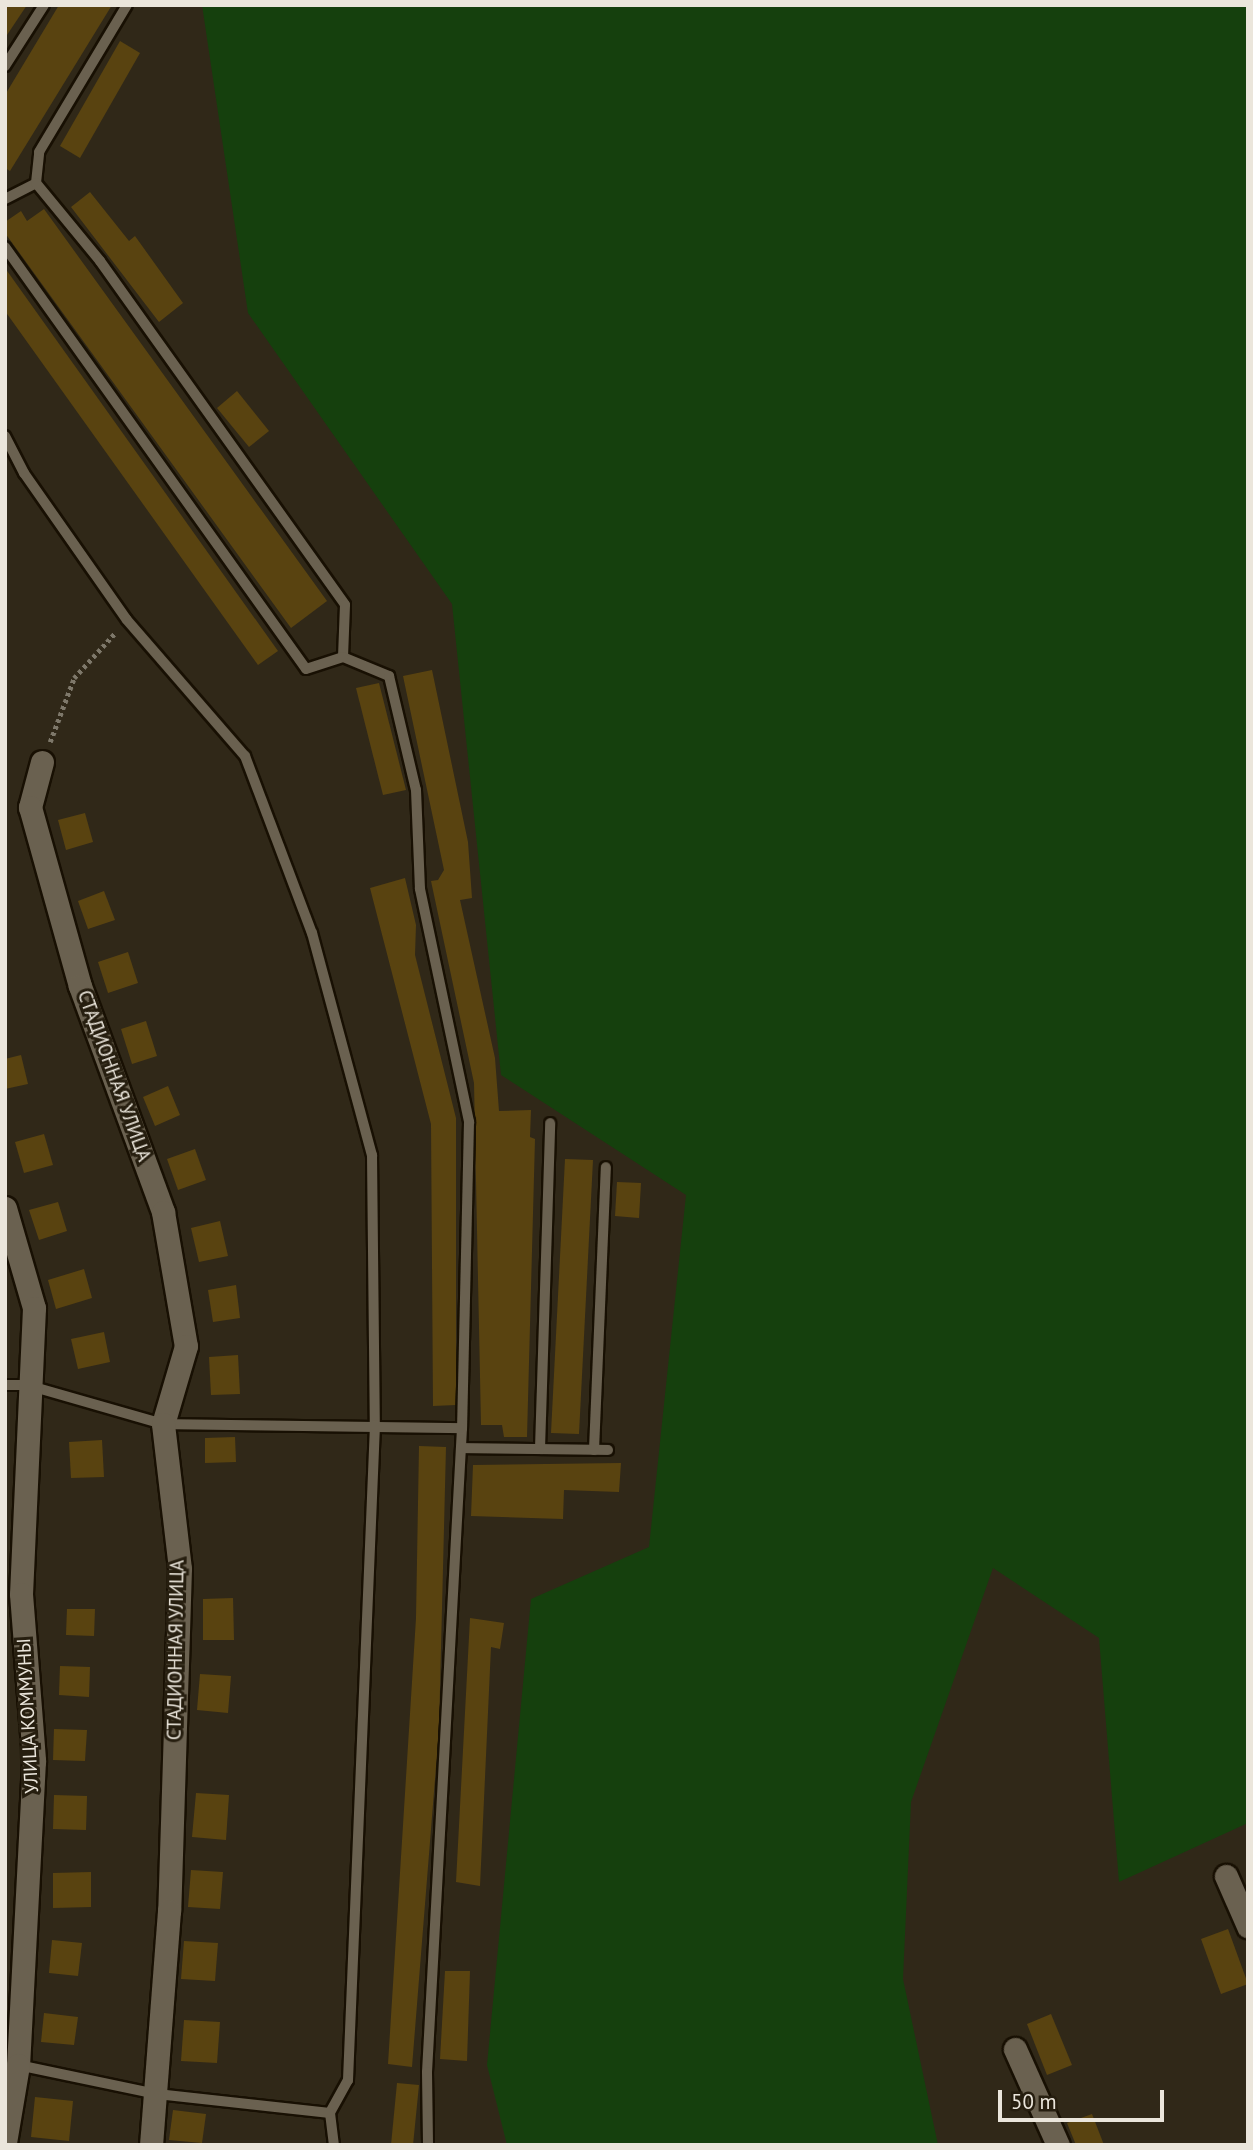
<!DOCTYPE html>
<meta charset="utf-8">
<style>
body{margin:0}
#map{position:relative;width:1253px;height:2150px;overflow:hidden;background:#302818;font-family:"PT Sans",sans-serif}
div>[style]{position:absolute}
.green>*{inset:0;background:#15400d}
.building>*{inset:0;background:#594310}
.path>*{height:4.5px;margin-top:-2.25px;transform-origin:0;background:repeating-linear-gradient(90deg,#7e786a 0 3.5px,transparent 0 7px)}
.roads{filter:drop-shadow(2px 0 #181003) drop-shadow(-2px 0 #181003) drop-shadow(0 2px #181003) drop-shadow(0 -2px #181003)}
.service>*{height:10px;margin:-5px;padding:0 5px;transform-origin:5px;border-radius:5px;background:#6a6150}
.minor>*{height:23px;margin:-11.5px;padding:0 11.5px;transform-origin:11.5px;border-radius:11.5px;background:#6a6150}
span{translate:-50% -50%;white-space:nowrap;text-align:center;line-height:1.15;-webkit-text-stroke:6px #261e0f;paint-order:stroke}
.street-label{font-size:19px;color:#ebe6dc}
.frame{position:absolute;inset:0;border:7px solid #ebe6dc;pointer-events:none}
.scale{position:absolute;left:998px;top:2090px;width:166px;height:32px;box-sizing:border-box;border:4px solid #ebe6dc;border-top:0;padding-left:9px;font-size:21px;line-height:24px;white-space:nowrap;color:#ebe6dc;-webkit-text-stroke:5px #261e0f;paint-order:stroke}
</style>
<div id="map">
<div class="green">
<i style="clip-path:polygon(202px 5px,1248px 5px,1248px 1823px,1119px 1882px,1099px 1638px,993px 1568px,911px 1802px,903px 1979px,938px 2145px,507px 2145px,487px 2065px,531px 1599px,649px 1547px,686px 1195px,501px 1075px,452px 604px,248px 313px)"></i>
</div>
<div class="building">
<i style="clip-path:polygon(5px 5px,27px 5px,5px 38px)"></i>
<i style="clip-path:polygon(59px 5px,112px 5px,10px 171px,5px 168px,5px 95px)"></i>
<i style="clip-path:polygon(120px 41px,140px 53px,80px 158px,60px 146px)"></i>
<i style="clip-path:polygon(90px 192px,129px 241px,135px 236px,183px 303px,159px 322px,71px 207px)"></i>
<i style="clip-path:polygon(44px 209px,327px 601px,291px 628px,5px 233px,5px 222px,21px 211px,27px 221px)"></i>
<i style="clip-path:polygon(5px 268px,278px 651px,258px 665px,5px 311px)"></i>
<i style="clip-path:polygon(237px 391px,269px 431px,249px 447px,217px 408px)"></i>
<i style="clip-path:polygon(432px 670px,468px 842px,472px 898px,460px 900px,495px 1058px,499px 1111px,531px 1110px,530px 1137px,535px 1139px,527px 1437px,504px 1437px,502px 1425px,481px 1425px,474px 1083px,431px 881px,438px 880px,444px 870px,403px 676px)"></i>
<i style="clip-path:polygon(379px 683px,406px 790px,383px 795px,356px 688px)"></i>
<i style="clip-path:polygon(85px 813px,93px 842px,66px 850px,58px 820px)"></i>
<i style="clip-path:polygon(405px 878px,416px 925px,415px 955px,456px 1118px,456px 1405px,433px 1406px,431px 1124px,370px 888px)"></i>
<i style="clip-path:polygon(104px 891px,115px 920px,88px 929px,78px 901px)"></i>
<i style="clip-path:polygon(128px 952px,138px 983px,108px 993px,98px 962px)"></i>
<i style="clip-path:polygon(146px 1021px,157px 1056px,132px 1064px,121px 1029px)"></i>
<i style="clip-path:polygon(21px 1055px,28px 1084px,5px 1089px,5px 1059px)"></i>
<i style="clip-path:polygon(168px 1086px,180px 1115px,155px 1126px,143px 1097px)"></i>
<i style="clip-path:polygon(44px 1134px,53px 1165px,24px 1173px,15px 1142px)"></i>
<i style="clip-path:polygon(195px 1149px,206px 1180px,178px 1190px,167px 1159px)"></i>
<i style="clip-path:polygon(565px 1159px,593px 1160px,579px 1434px,551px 1433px)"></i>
<i style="clip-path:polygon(617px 1182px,641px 1183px,639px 1218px,615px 1216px)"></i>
<i style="clip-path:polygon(58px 1202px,67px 1231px,39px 1240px,29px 1210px)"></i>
<i style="clip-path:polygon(220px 1221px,228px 1256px,199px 1262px,191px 1228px)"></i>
<i style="clip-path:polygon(84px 1269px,92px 1298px,56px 1309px,48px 1280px)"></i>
<i style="clip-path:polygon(236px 1285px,240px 1318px,213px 1322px,208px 1290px)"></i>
<i style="clip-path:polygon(104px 1332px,110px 1362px,78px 1369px,71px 1339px)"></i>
<i style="clip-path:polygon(238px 1355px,240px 1394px,211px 1395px,209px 1357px)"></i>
<i style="clip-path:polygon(235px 1437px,236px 1462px,205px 1463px,205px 1438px)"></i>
<i style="clip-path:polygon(102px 1440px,104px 1477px,71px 1478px,69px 1442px)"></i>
<i style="clip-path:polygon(419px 1446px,446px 1447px,439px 1729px,412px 2067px,388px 2064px,416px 1618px)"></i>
<i style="clip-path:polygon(621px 1463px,619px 1492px,564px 1490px,563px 1519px,471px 1516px,473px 1465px)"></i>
<i style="clip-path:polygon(233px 1598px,234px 1640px,203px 1640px,203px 1599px)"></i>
<i style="clip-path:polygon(67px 1609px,95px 1609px,94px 1636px,66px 1635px)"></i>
<i style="clip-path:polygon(470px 1618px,504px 1623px,500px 1649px,491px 1647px,480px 1886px,456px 1882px)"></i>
<i style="clip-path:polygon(60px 1666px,90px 1667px,89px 1697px,59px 1695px)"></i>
<i style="clip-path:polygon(200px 1674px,231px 1676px,228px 1713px,197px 1710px)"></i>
<i style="clip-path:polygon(54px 1729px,87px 1730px,85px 1761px,53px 1760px)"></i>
<i style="clip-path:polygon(196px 1793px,229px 1795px,226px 1840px,192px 1837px)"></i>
<i style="clip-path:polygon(54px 1795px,87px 1796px,86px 1830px,53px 1829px)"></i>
<i style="clip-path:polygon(191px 1870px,223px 1872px,220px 1909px,188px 1907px)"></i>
<i style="clip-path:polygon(91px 1872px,91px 1907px,53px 1908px,53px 1873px)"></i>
<i style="clip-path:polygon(1228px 1929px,1248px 1984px,1221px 1994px,1201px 1939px)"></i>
<i style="clip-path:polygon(52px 1940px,82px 1943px,78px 1976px,49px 1973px)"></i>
<i style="clip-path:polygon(184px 1941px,218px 1943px,215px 1981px,181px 1979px)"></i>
<i style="clip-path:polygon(445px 1971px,470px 1971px,467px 2061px,440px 2059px)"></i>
<i style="clip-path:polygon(44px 2013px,78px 2017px,74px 2045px,41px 2042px)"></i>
<i style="clip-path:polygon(1051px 2014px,1072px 2065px,1047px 2075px,1027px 2024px)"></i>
<i style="clip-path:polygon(184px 2020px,220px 2022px,217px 2063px,181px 2061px)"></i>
<i style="clip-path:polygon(397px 2083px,419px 2085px,413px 2145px,391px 2145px)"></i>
<i style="clip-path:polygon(35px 2097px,73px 2101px,69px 2141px,31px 2137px)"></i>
<i style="clip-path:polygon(173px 2110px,206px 2114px,202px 2143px,169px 2140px)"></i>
<i style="clip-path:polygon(1092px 2114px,1104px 2145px,1076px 2145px,1067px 2123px)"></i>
</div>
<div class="path">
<i style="left:50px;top:742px;width:68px;rotate:-69.4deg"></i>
<i style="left:74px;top:678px;width:62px;rotate:-47.6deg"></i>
</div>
<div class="roads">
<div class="service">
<i style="left:5px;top:66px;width:72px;rotate:-57.4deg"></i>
<i style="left:36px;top:183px;width:31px;rotate:-84deg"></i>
<i style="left:39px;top:152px;width:171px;rotate:-59.1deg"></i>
<i style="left:5px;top:199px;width:35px;rotate:-27deg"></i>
<i style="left:36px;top:183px;width:101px;rotate:50.6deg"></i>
<i style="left:100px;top:261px;width:422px;rotate:54.5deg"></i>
<i style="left:345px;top:605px;width:52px;rotate:92.2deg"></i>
<i style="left:343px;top:657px;width:50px;rotate:22.4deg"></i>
<i style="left:389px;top:676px;width:117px;rotate:76.7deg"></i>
<i style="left:416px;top:790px;width:99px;rotate:87.7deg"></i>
<i style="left:420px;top:889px;width:238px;rotate:78.1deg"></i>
<i style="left:469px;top:1122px;width:306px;rotate:91.3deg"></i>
<i style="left:462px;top:1428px;width:645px;rotate:93.11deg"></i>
<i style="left:427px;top:2072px;width:73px;rotate:89.2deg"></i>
<i style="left:5px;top:247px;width:518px;rotate:54.5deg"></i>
<i style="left:306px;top:669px;width:39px;rotate:-18deg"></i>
<i style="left:5px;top:436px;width:42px;rotate:62.8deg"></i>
<i style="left:24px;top:473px;width:179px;rotate:55deg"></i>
<i style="left:127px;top:620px;width:180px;rotate:49.1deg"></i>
<i style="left:245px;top:756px;width:189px;rotate:69.3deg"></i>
<i style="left:312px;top:933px;width:230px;rotate:74.9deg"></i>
<i style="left:372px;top:1155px;width:270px;rotate:89.4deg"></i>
<i style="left:375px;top:1425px;width:656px;rotate:92.36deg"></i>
<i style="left:348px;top:2080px;width:38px;rotate:119deg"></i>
<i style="left:330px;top:2113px;width:32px;rotate:83deg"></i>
<i style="left:5px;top:1385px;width:22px"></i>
<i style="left:27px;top:1385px;width:141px;rotate:16deg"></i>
<i style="left:163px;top:1424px;width:299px;rotate:0.8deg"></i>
<i style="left:461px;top:1448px;width:147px;rotate:0.8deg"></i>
<i style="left:540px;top:1449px;width:326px;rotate:-88.2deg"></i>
<i style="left:594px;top:1450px;width:283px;rotate:-87.6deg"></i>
<i style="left:18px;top:2065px;width:142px;rotate:11.8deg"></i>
<i style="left:157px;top:2094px;width:174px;rotate:6.3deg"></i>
</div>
<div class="minor">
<i style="left:42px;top:762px;width:47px;rotate:104.9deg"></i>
<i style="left:30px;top:807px;width:186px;rotate:74.4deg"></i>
<i style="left:80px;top:986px;width:241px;rotate:69.8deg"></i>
<i style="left:163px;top:1212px;width:136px;rotate:80.3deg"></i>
<i style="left:186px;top:1346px;width:81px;rotate:106.4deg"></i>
<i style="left:163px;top:1424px;width:145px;rotate:83.3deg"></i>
<i style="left:180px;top:1568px;width:343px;rotate:91.8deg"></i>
<i style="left:169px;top:1911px;width:235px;rotate:94.4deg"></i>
<i style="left:5px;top:1208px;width:104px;rotate:73.8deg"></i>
<i style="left:34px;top:1308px;width:286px;rotate:92.6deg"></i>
<i style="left:21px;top:1594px;width:168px;rotate:85.5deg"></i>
<i style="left:34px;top:1761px;width:304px;rotate:93deg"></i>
<i style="left:18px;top:2065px;width:79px;rotate:99.5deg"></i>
<i style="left:1226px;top:1876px;width:55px;rotate:66.3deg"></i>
<i style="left:1015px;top:2049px;width:105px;rotate:65.9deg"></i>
</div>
</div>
<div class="street-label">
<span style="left:114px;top:1076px;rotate:70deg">СТАДИОННАЯ УЛИЦА</span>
<span style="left:176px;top:1650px;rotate:-89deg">СТАДИОННАЯ УЛИЦА</span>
<span style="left:28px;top:1716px;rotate:-93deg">УЛИЦА КОММУНЫ</span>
</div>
<div class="frame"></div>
<div class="scale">50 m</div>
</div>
